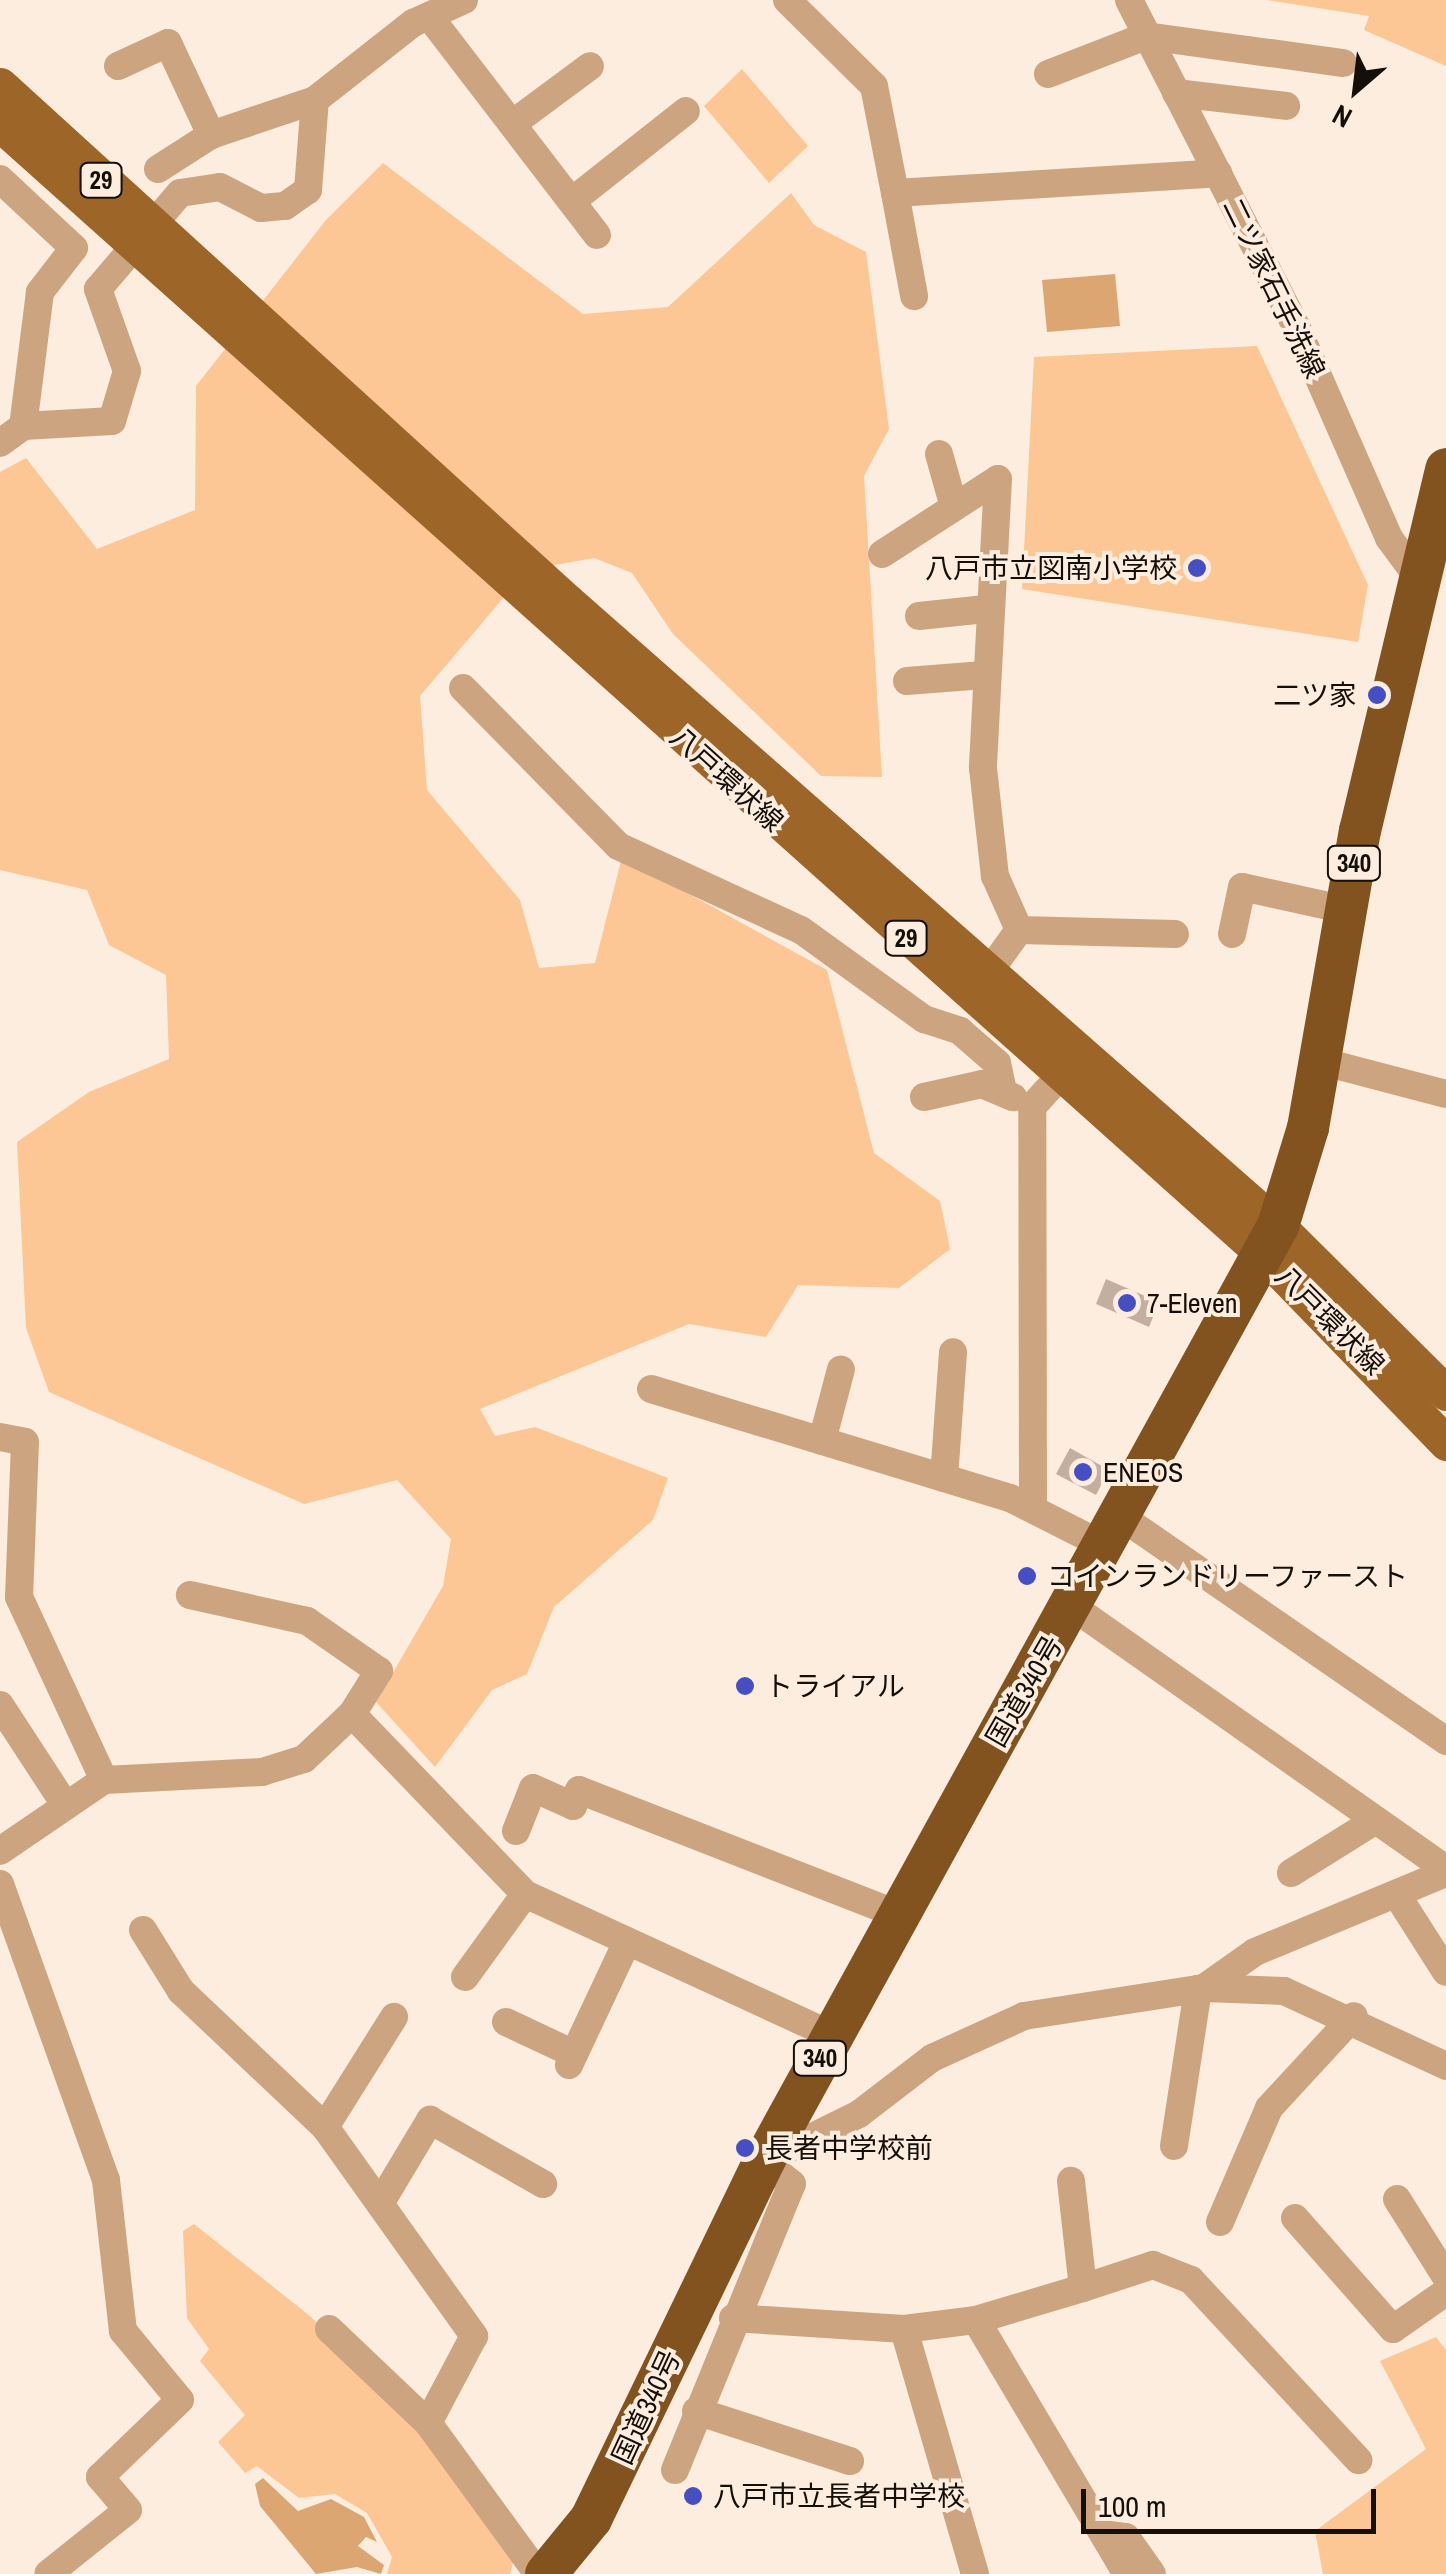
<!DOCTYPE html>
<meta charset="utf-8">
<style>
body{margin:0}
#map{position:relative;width:1446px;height:2574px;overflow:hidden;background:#fdeddf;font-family:"Archivo Narrow","Noto Sans JP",sans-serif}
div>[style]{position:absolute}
.green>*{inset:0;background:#fcc794}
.water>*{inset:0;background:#dca672}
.building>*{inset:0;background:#c2af9f}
.minor>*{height:28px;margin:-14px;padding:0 14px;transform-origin:14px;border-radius:14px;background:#cca47f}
.major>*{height:35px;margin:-17.5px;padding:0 17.5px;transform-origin:17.5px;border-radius:17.5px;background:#9e6529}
.highway>*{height:42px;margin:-21px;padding:0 21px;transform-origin:21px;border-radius:21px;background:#83531f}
.dots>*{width:28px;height:28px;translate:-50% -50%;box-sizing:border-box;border:5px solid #fdeddf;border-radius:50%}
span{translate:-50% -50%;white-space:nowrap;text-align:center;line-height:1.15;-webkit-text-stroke:8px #fdeddf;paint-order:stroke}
.shield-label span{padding:2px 8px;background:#fdeddf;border:2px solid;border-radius:8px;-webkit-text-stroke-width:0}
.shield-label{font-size:25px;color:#150f09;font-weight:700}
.street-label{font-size:28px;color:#150f09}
.poi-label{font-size:28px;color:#150f09}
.right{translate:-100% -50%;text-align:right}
.left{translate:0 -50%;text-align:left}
.north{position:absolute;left:1306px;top:40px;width:100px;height:100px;-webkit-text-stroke:8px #fdeddf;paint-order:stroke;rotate:208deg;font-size:28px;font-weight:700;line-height:40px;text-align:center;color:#150f09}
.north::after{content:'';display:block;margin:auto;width:35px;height:45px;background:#150f09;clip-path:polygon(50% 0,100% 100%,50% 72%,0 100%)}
.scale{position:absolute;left:1081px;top:2489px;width:295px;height:45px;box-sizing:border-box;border:5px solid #150f09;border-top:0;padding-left:12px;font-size:30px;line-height:35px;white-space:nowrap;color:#150f09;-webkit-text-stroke:8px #fdeddf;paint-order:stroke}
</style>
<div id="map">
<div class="green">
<i style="clip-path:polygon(1267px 0,1446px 0,1446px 66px,1364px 30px,1369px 16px)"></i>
<i style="clip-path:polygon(742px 69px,808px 146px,769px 183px,704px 106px)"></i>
<i style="clip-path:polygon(383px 163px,583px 314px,668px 307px,791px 193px,814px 225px,866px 252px,889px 429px,864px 476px,882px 777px,821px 776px,673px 634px,632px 573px,594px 558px,527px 570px,420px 696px,427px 790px,520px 900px,539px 968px,595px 963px,622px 857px,827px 970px,874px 1153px,940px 1201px,950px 1249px,899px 1288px,798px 1285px,766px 1337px,689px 1324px,480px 1409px,495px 1436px,535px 1427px,668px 1478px,653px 1520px,554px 1607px,527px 1674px,492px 1690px,435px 1767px,376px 1702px,443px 1586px,451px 1539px,397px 1480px,304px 1504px,49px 1392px,26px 1328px,17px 1142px,89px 1092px,169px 1059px,166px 975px,109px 945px,87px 890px,0 870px,0 472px,26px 458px,97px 549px,195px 510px,196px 386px,326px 220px)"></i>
<i style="clip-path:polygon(1257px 346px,1368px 585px,1358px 642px,1022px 589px,1034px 357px)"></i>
<i style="clip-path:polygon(194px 2224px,310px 2316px,436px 2439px,515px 2555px,510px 2574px,387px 2574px,392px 2557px,367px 2513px,335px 2494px,299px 2498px,257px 2466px,245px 2473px,218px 2442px,245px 2415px,200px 2361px,209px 2349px,187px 2318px,183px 2231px)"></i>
<i style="clip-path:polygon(1436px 2337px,1446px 2350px,1446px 2574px,1323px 2574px,1315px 2531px,1426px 2449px,1380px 2361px)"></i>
</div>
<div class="water">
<i style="clip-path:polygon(1115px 274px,1120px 326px,1047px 332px,1042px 280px)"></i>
<i style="clip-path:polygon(263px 2478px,298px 2511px,331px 2499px,364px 2517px,377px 2542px,366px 2537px,358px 2546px,384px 2565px,381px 2574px,357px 2567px,316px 2574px,260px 2506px,255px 2484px)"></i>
</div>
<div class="building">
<i style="clip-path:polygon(1106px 1279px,1159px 1302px,1149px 1327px,1096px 1304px)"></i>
<i style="clip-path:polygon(1070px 1448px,1109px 1470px,1096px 1495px,1056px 1474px)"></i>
</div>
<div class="minor">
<i style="left:787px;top:0;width:122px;rotate:44.7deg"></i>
<i style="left:874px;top:86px;width:109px;rotate:78.9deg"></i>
<i style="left:895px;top:193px;width:324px;rotate:-3.5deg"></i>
<i style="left:1129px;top:0;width:366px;rotate:62.9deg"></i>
<i style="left:1296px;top:326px;width:232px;rotate:66.3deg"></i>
<i style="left:1389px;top:538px;width:47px;rotate:53.6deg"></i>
<i style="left:429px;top:16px;width:276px;rotate:52.5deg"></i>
<i style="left:118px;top:66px;width:55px;rotate:-24.7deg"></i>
<i style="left:168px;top:43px;width:102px;rotate:64.9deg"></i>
<i style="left:1048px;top:74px;width:105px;rotate:-21.2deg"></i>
<i style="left:1146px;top:36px;width:199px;rotate:7.8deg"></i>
<i style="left:1176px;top:93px;width:111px;rotate:6.7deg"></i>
<i style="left:512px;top:124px;width:97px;rotate:-36.6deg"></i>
<i style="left:158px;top:169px;width:63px;rotate:-32.7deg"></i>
<i style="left:211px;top:135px;width:110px;rotate:-18.6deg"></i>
<i style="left:315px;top:100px;width:125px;rotate:-38.2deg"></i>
<i style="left:413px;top:23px;width:56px;rotate:-24.3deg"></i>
<i style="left:0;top:179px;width:101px;rotate:43deg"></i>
<i style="left:74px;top:248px;width:56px;rotate:127.7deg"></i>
<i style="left:40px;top:292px;width:135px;rotate:97.2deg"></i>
<i style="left:895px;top:193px;width:105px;rotate:79.5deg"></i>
<i style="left:572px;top:201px;width:145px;rotate:-38.3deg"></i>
<i style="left:0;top:443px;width:29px;rotate:-36deg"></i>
<i style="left:23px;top:426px;width:89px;rotate:-3.2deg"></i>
<i style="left:112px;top:421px;width:52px;rotate:-73.3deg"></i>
<i style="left:127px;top:371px;width:87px;rotate:-109.5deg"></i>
<i style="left:98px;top:289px;width:126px;rotate:-49.5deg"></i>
<i style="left:180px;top:193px;width:40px;rotate:-8.5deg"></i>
<i style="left:220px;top:187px;width:46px;rotate:27.1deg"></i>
<i style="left:261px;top:208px;width:24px;rotate:-5deg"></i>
<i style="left:285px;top:206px;width:28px;rotate:-35deg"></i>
<i style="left:308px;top:190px;width:90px;rotate:-85.6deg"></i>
<i style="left:939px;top:454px;width:55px;rotate:74.2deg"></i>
<i style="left:882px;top:554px;width:138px;rotate:-32.9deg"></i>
<i style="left:998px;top:479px;width:289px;rotate:93deg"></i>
<i style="left:983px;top:768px;width:109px;rotate:83.7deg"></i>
<i style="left:995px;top:876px;width:59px;rotate:66deg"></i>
<i style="left:1019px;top:930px;width:70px;rotate:125.7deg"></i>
<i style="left:919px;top:616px;width:67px;rotate:-6deg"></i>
<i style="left:907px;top:681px;width:77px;rotate:-4.5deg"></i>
<i style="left:463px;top:688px;width:221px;rotate:45.5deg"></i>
<i style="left:618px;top:846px;width:201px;rotate:24.7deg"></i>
<i style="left:801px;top:930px;width:152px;rotate:35.9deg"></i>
<i style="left:924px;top:1019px;width:38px;rotate:18deg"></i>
<i style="left:960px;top:1031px;width:49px;rotate:40.9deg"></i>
<i style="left:997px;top:1063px;width:29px;rotate:78deg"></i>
<i style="left:1019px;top:930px;width:156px;rotate:1.5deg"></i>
<i style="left:1232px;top:934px;width:48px;rotate:-78deg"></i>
<i style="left:1242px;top:887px;width:107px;rotate:12.4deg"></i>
<i style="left:1320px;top:1061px;width:130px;rotate:14.7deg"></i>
<i style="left:924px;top:1097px;width:59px;rotate:-12.6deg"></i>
<i style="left:982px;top:1084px;width:34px;rotate:23deg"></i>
<i style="left:651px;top:1389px;width:375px;rotate:16.9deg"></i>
<i style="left:1010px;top:1498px;width:109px;rotate:26.8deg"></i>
<i style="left:0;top:1437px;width:25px;rotate:11deg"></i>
<i style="left:25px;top:1442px;width:155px;rotate:92.2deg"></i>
<i style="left:19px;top:1597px;width:202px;rotate:65.1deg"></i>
<i style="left:822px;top:1441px;width:74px;rotate:-75.2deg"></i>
<i style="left:944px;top:1478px;width:126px;rotate:-85.9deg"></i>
<i style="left:1033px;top:1507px;width:400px;rotate:-90.1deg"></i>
<i style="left:1032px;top:1107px;width:42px;rotate:-47.9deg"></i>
<i style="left:1123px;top:1518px;width:393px;rotate:34.6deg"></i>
<i style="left:1073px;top:1607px;width:456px;rotate:35.1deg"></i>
<i style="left:0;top:1705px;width:113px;rotate:56.9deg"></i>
<i style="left:352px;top:1714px;width:250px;rotate:46.1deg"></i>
<i style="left:525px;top:1894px;width:338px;rotate:24.7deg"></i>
<i style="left:516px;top:1831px;width:46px;rotate:-68.4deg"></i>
<i style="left:533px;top:1788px;width:44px;rotate:24.2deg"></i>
<i style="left:573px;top:1806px;width:17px;rotate:-69deg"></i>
<i style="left:579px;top:1790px;width:341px;rotate:21.3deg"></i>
<i style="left:0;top:1851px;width:126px;rotate:-34.3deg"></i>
<i style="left:104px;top:1780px;width:158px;rotate:-2.9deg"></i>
<i style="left:262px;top:1772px;width:44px;rotate:-17.2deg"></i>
<i style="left:304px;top:1759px;width:66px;rotate:-43.2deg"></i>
<i style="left:352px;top:1714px;width:51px;rotate:-57.9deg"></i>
<i style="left:379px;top:1671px;width:88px;rotate:-145.2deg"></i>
<i style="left:307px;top:1621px;width:120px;rotate:-167.5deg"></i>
<i style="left:1291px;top:1873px;width:100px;rotate:-31.9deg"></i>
<i style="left:0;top:1884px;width:314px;rotate:70.3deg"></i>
<i style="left:106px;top:2180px;width:152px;rotate:83.6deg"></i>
<i style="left:123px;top:2331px;width:89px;rotate:50.4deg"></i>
<i style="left:180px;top:2400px;width:111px;rotate:136.1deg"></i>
<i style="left:100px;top:2477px;width:43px;rotate:49.7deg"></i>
<i style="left:128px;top:2510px;width:102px;rotate:141.3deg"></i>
<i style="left:1397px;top:1895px;width:91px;rotate:57.5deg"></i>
<i style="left:143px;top:1930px;width:72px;rotate:58.1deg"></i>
<i style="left:181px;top:1991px;width:198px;rotate:43.4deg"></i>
<i style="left:325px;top:2127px;width:257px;rotate:54.5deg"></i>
<i style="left:474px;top:2336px;width:98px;rotate:117.9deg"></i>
<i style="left:428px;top:2423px;width:187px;rotate:53.9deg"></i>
<i style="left:465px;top:1977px;width:102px;rotate:-54.1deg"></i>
<i style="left:1204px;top:1988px;width:62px;rotate:-35.2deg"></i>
<i style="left:1255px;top:1952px;width:207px;rotate:-22.5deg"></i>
<i style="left:506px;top:2022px;width:75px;rotate:25.2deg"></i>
<i style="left:569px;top:2065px;width:134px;rotate:-64.8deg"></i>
<i style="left:325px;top:2127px;width:130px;rotate:-57.9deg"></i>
<i style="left:1174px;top:2146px;width:159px;rotate:-81.3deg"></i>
<i style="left:1397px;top:2199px;width:92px;rotate:57.9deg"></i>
<i style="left:381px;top:2202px;width:96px;rotate:-59.1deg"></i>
<i style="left:430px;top:2120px;width:130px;rotate:29.5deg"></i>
<i style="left:1295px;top:2218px;width:148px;rotate:48.6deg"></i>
<i style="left:1393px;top:2329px;width:65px;rotate:-34.9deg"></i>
<i style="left:1220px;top:2222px;width:124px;rotate:-66.7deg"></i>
<i style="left:1269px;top:2108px;width:125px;rotate:-47.3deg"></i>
<i style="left:1083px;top:2288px;width:74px;rotate:-18.2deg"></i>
<i style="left:1153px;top:2265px;width:41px;rotate:21.5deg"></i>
<i style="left:1191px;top:2280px;width:246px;rotate:47.1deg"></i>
<i style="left:733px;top:2318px;width:171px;rotate:3.7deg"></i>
<i style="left:976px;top:2320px;width:295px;rotate:59.3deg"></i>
<i style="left:329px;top:2329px;width:137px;rotate:43.5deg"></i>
<i style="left:696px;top:2411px;width:162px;rotate:18deg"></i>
<i style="left:675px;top:2470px;width:309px;rotate:-67.8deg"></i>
<i style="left:792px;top:2184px;width:36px;rotate:-141deg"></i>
<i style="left:764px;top:2161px;width:106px;rotate:-26.3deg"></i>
<i style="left:859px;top:2114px;width:92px;rotate:-37.5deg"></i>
<i style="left:932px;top:2058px;width:101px;rotate:-24.5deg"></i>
<i style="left:1024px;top:2016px;width:182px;rotate:-8.8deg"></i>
<i style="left:1204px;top:1988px;width:80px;rotate:2.1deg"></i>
<i style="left:1284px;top:1991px;width:179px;rotate:24.8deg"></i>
<i style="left:1111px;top:2535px;width:15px;rotate:8deg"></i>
<i style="left:1126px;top:2537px;width:45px;rotate:54.9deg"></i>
<i style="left:975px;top:2574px;width:255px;rotate:-106.2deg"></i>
<i style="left:904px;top:2329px;width:73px;rotate:-7.1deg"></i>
<i style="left:976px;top:2320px;width:112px;rotate:-16.7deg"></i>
<i style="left:1083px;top:2288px;width:108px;rotate:-96.4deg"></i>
</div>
<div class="major">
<i style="left:0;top:85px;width:767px;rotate:42.3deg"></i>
<i style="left:567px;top:601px;width:947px;rotate:41.32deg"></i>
<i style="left:1278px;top:1226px;width:237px;rotate:44.8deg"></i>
<i style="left:0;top:124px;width:1696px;rotate:41.82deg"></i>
<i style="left:1264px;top:1255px;width:262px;rotate:45.9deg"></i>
</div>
<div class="highway">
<i style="left:546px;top:2574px;width:71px;rotate:-50.7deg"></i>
<i style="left:591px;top:2519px;width:398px;rotate:-64.2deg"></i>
<i style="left:764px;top:2161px;width:1067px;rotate:-61.2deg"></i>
<i style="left:1278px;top:1226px;width:102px;rotate:-73deg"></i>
<i style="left:1308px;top:1128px;width:302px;rotate:-80.1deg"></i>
<i style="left:1360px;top:831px;width:372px;rotate:-76.6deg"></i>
</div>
<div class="dots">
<i style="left:1197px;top:568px;background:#454ec3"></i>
<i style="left:1377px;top:695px;background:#454ec3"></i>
<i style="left:1127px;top:1303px;background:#454ec3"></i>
<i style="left:1083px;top:1472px;background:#454ec3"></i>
<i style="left:1027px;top:1576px;background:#454ec3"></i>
<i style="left:745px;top:1686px;background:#454ec3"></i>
<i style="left:745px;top:2148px;background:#454ec3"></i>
<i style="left:693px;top:2496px;background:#454ec3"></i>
</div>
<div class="shield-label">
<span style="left:101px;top:180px">29</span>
<span style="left:1354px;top:863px">340</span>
<span style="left:906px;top:938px">29</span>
<span style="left:820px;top:2058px">340</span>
</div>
<div class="street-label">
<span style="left:1274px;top:288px;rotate:64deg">二ツ家石手洗線</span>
<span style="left:727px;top:779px;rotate:42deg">八戸環状線</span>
<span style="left:1330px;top:1320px;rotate:45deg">八戸環状線</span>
<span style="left:1024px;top:1691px;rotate:-60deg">国道340号</span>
<span style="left:646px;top:2407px;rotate:-65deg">国道340号</span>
</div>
<div class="poi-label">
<span class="right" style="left:1177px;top:568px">八戸市立図南小学校</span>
<span class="right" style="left:1357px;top:695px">二ツ家</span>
<span class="left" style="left:1147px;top:1303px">7-Eleven</span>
<span class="left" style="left:1103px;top:1472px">ENEOS</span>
<span class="left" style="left:1047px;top:1576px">コインランドリーファースト</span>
<span class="left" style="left:765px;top:1686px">トライアル</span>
<span class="left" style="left:765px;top:2148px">長者中学校前</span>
<span class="left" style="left:713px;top:2496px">八戸市立長者中学校</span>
</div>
<div class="north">N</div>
<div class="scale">100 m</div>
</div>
